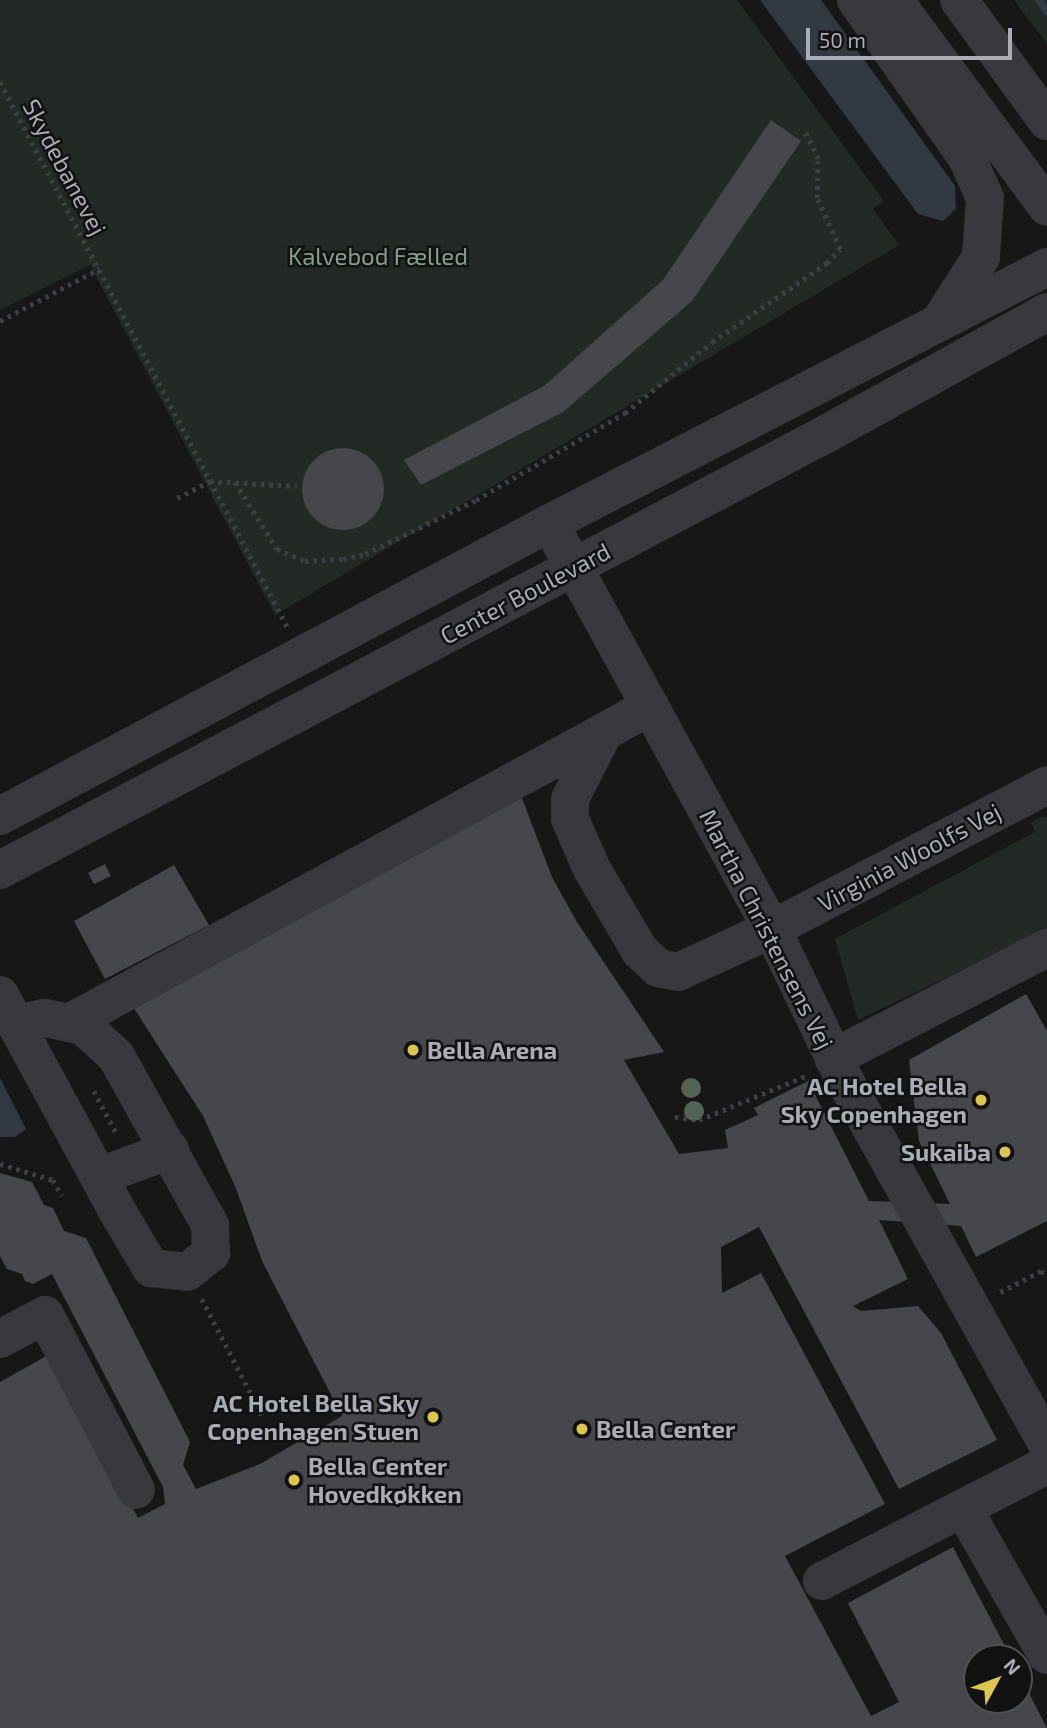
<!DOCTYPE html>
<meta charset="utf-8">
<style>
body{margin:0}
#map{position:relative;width:1047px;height:1728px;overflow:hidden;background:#171718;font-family:"Exo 2",sans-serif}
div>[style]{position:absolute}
.green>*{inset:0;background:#232a25}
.water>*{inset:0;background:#333941}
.stream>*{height:8px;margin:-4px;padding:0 4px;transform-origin:4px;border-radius:4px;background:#333941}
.building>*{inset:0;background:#46474a}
.round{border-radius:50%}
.path>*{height:4.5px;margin-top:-2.25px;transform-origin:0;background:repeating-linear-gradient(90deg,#3e3f44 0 3.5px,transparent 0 8.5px)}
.minor>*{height:38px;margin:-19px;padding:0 19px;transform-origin:19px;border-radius:19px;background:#38383d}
.trees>*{width:20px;height:20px;margin:-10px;border-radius:50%;background:#536257}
.dots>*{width:19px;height:19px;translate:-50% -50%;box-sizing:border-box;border:4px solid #121213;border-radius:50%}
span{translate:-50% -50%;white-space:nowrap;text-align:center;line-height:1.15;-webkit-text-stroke:5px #121213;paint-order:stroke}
.street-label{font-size:24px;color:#aaacb6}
.park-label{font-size:24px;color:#849f8b}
.poi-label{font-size:24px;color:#aaacb6;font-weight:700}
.left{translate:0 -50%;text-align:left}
.right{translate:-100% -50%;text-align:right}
.north{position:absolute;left:963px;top:1644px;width:70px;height:70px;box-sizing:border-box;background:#121213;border:2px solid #4f5054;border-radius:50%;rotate:49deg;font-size:19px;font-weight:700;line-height:28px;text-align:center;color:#aaacb6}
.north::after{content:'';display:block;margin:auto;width:24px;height:32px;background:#dbc74c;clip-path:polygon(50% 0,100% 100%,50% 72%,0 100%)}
.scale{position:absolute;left:806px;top:28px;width:206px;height:32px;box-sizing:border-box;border:4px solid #aaacb6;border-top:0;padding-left:9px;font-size:21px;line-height:24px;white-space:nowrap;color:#aaacb6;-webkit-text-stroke:5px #121213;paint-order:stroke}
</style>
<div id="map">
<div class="green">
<i style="clip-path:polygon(0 0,737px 0,884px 201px,873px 209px,899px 245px,275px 615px,90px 265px,0 310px)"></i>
<i style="clip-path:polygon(1014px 0,1047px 0,1047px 44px)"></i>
<i style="clip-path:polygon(1040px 817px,1047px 817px,1047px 930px,858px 1020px,835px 939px,1035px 832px,1031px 822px)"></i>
</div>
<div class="water">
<i style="clip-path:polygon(760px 0,821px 0,955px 186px,956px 209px,943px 221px,918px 214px)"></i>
<i style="clip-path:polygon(0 1078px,26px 1129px,15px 1137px,0 1137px)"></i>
</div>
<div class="stream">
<i style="left:1039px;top:0;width:14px;rotate:54deg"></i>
</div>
<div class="building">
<i style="clip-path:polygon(771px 120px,801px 141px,692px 301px,563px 412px,421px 485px,404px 460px,544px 386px,663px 280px)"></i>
<i class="round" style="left:302px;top:448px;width:82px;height:82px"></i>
<i style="clip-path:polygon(520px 793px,552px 877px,577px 922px,664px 1052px,624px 1060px,679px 1154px,728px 1148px,725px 1130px,758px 1115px,754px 1108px,808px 1081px,869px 1201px,950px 1204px,919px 1141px,909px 1060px,1026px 994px,1047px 1031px,1047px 1221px,976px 1257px,961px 1226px,879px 1220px,908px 1279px,853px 1306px,861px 1311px,918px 1306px,941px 1333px,997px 1440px,899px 1489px,759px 1227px,721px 1247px,722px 1293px,761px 1273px,885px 1504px,785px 1556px,871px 1716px,899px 1702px,848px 1603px,953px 1547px,1011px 1658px,977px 1658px,977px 1700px,1019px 1700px,1019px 1674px,1047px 1728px,0 1728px,0 1382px,50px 1354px,138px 1518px,165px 1504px,163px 1487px,52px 1274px,33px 1284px,25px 1281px,22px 1274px,7px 1269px,0 1256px,0 1173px,32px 1182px,44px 1205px,53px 1208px,64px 1231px,86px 1238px,190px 1442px,183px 1465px,196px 1489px,260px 1464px,342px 1416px,262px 1261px,235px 1186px,203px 1116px,130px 1002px)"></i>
<i style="clip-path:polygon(105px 864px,111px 876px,94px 884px,88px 873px)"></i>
<i style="clip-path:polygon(174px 865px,209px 925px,105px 979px,74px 921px)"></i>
</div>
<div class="path">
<i style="left:0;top:82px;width:617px;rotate:62.19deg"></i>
<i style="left:0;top:321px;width:112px;rotate:-27.7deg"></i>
<i style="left:235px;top:482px;width:79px;rotate:57.9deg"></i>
<i style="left:277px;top:549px;width:30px;rotate:23deg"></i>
<i style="left:305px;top:561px;width:38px;rotate:-3deg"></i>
<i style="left:343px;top:559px;width:23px;rotate:-13deg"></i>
<i style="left:365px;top:554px;width:123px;rotate:-25.9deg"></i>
<i style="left:476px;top:500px;width:173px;rotate:-30.3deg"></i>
<i style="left:625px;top:413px;width:112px;rotate:-39.2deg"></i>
<i style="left:712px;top:342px;width:140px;rotate:-34.5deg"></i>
<i style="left:827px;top:263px;width:19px;rotate:-47deg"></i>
<i style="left:840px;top:249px;width:56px;rotate:-114.3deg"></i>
<i style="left:817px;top:198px;width:39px;rotate:-89deg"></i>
<i style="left:818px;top:159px;width:34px;rotate:-116deg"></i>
<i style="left:177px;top:498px;width:37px;rotate:-27deg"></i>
<i style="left:210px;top:481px;width:87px;rotate:3.3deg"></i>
<i style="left:94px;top:1091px;width:51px;rotate:61.9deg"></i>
<i style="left:675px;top:1117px;width:24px;rotate:7deg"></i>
<i style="left:699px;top:1120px;width:115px;rotate:-22.5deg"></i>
<i style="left:0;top:1164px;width:55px;rotate:16.8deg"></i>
<i style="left:53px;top:1180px;width:18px;rotate:61deg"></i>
<i style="left:1000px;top:1292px;width:46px;rotate:-27.1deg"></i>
<i style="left:1041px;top:1271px;width:7px;rotate:34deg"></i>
<i style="left:202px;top:1299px;width:135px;rotate:62.7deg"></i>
</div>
<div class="minor">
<i style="left:856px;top:0;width:193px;rotate:54.9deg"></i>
<i style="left:967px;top:158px;width:44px;rotate:65.8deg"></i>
<i style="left:985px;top:198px;width:59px;rotate:93.9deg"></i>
<i style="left:981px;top:257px;width:72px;rotate:122.6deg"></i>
<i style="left:894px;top:0;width:257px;rotate:53.5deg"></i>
<i style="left:959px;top:0;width:150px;rotate:54deg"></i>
<i style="left:561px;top:544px;width:439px;rotate:61.3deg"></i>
<i style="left:772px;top:929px;width:169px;rotate:64.3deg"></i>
<i style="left:845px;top:1081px;width:415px;rotate:60.9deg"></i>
<i style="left:650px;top:706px;width:53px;rotate:150.5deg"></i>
<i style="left:604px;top:732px;width:75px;rotate:116.9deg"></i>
<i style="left:570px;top:799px;width:20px;rotate:90deg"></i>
<i style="left:570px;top:819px;width:55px;rotate:66.3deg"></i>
<i style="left:592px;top:869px;width:95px;rotate:59.7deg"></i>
<i style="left:640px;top:951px;width:25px;rotate:43deg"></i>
<i style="left:658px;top:968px;width:20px;rotate:11deg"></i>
<i style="left:678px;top:972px;width:103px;rotate:-24.6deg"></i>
<i style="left:772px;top:929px;width:310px;rotate:-27.6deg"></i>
<i style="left:0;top:816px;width:623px;rotate:-28.05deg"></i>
<i style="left:550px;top:523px;width:559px;rotate:-27.25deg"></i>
<i style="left:0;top:870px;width:934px;rotate:-27.83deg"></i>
<i style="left:826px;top:434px;width:252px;rotate:-28.9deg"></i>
<i style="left:0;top:995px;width:243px;rotate:61.5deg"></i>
<i style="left:116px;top:1209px;width:69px;rotate:59.3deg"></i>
<i style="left:151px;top:1268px;width:36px;rotate:6deg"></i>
<i style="left:187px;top:1272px;width:31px;rotate:-38deg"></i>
<i style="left:211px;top:1253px;width:28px;rotate:-92deg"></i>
<i style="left:210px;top:1225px;width:193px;rotate:-119.1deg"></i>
<i style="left:116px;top:1056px;width:45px;rotate:-137.7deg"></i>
<i style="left:83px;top:1026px;width:40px;rotate:-168deg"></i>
<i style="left:44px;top:1018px;width:29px;rotate:168deg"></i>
<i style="left:69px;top:1023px;width:607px;rotate:-28.55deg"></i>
<i style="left:833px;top:1058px;width:241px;rotate:-27.2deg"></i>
<i style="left:100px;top:1176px;width:75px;rotate:-20.4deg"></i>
<i style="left:0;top:1339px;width:51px;rotate:-28.1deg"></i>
<i style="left:45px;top:1315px;width:197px;rotate:62.5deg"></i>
<i style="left:1047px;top:1465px;width:94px;rotate:152.9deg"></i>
<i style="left:963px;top:1508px;width:169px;rotate:60.3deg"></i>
<i style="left:822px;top:1581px;width:159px;rotate:-27.4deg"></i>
</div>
<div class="trees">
<i style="left:691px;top:1088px"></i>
<i style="left:694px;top:1111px"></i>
</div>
<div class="dots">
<i style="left:413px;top:1050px;background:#dbc74c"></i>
<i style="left:981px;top:1100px;background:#dbc74c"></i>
<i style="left:1005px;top:1152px;background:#dbc74c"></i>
<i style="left:433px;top:1417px;background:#dbc74c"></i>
<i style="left:582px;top:1429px;background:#dbc74c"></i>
<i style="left:294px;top:1480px;background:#dbc74c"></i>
</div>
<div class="street-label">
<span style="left:65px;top:167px;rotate:62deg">Skydebanevej</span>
<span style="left:525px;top:593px;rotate:-28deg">Center Boulevard</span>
<span style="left:909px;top:857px;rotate:-28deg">Virginia Woolfs Vej</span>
<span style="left:767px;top:929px;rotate:63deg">Martha Christensens Vej</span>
</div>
<div class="park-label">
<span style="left:378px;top:256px">Kalvebod Fælled</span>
</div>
<div class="poi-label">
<span class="left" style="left:427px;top:1050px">Bella Arena</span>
<span class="right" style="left:967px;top:1100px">AC Hotel Bella<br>Sky Copenhagen</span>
<span class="right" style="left:991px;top:1152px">Sukaiba</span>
<span class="right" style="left:419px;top:1417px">AC Hotel Bella Sky<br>Copenhagen Stuen</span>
<span class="left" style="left:596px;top:1429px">Bella Center</span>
<span class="left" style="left:308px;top:1480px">Bella Center<br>Hovedkøkken</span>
</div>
<div class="north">N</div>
<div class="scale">50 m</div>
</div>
